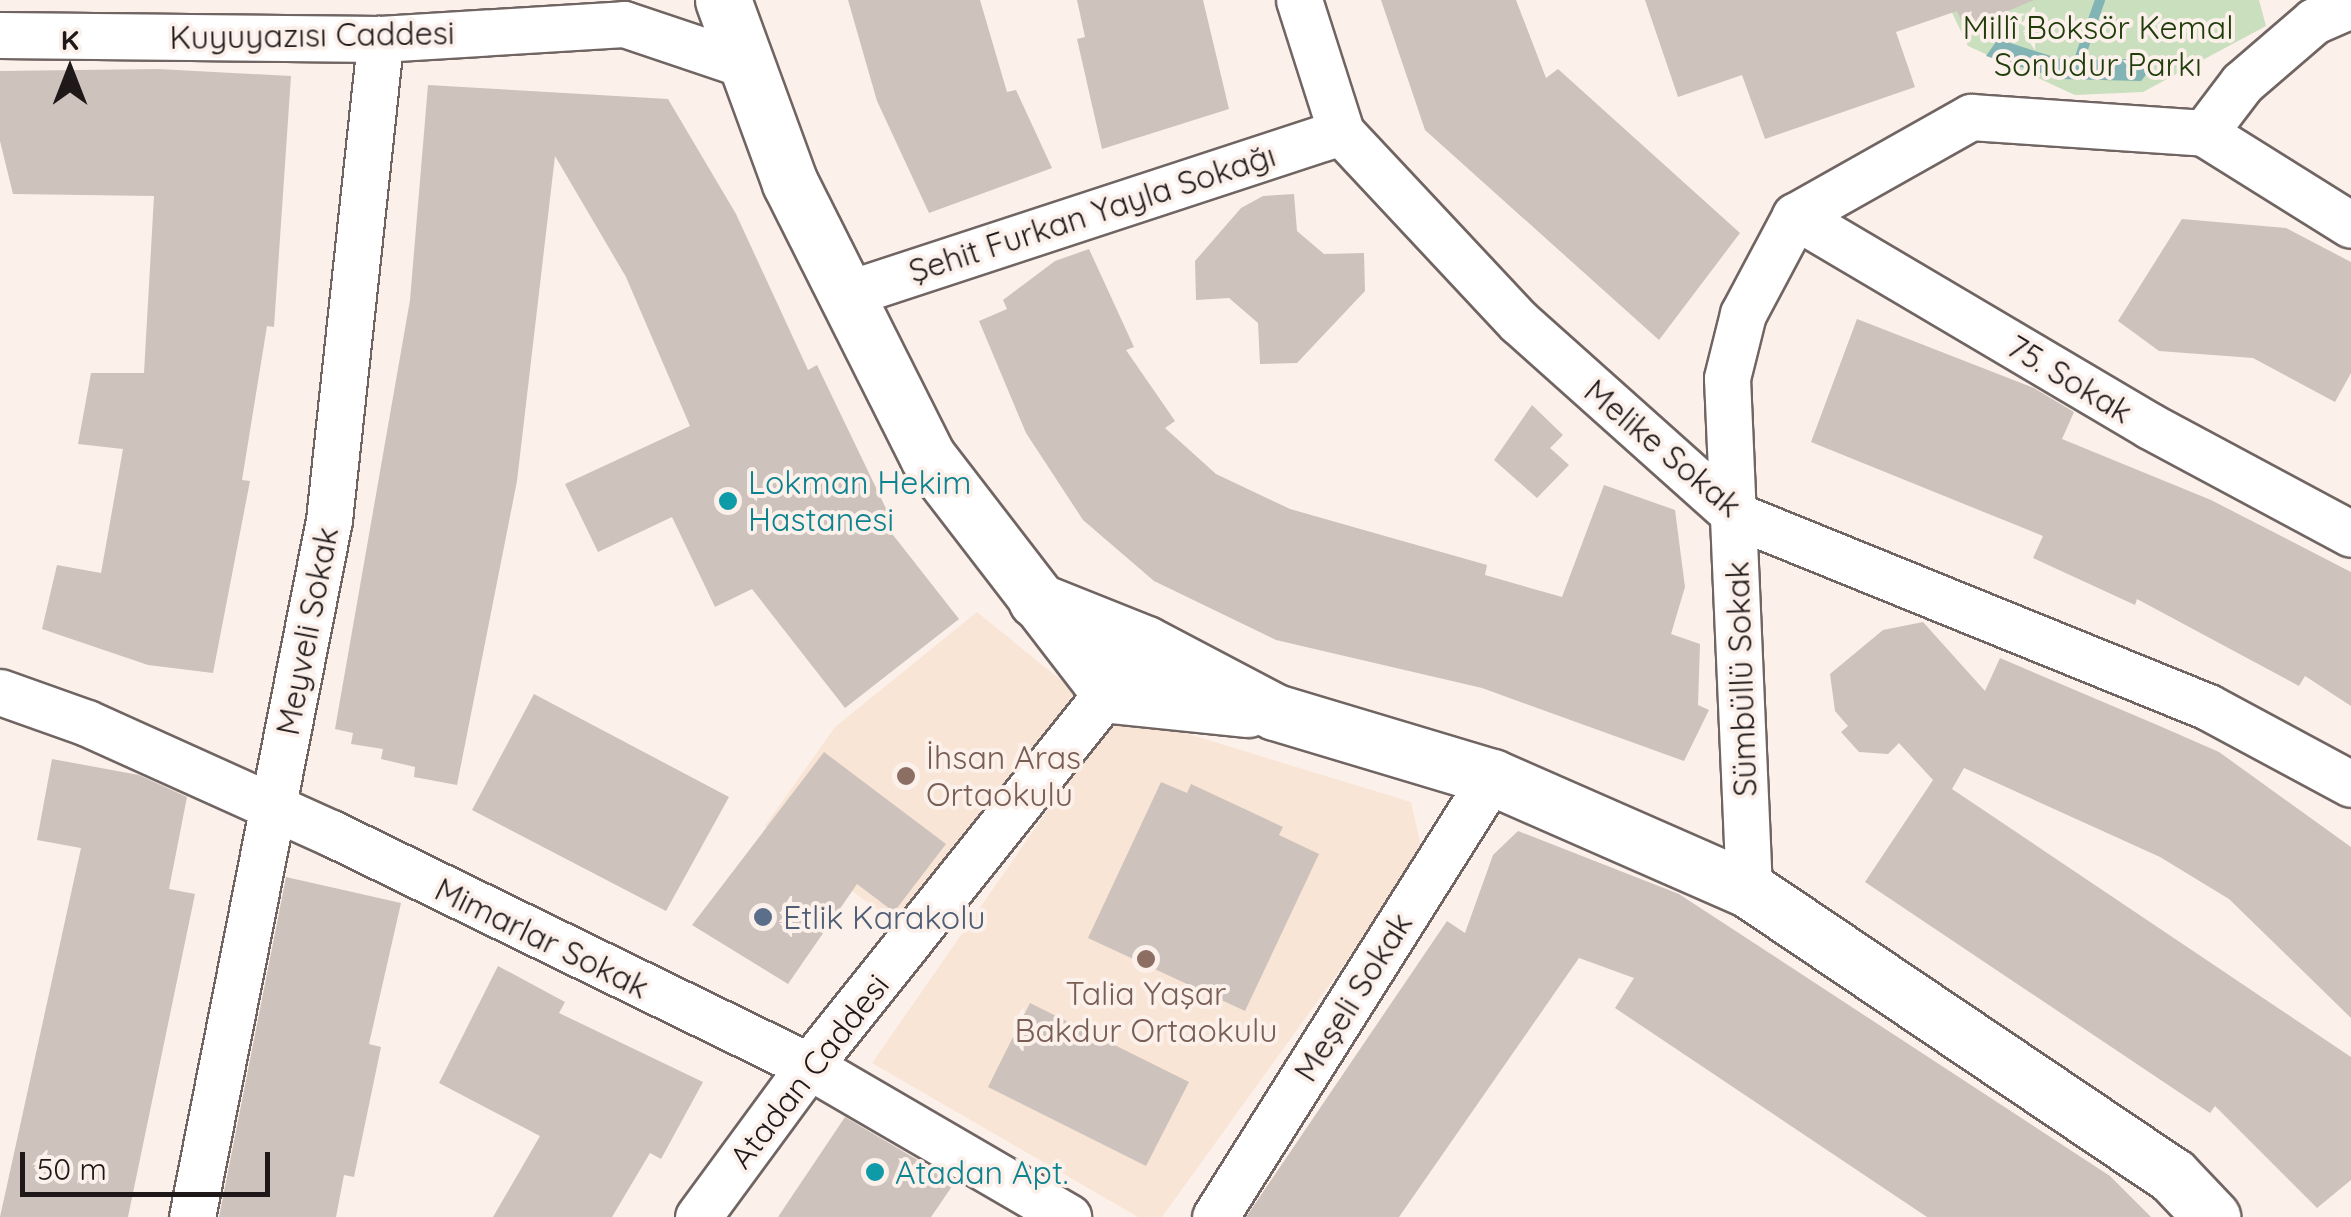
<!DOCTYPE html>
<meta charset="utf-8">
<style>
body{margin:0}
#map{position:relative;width:2351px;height:1217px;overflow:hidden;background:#fcf0eb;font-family:Quicksand,sans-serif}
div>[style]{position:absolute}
.education>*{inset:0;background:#f8e5d5}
.green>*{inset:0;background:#c9dfbe}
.water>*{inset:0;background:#82b3b5}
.stream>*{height:10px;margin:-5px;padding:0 5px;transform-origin:5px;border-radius:5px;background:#82b3b5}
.building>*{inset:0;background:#cec2bd}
.roads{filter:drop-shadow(2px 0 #706562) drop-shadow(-2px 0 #706562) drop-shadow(0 2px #706562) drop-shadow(0 -2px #706562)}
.minor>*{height:45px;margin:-22.5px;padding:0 22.5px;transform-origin:22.5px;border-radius:22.5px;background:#fff}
.major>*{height:55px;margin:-27.5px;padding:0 27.5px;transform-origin:27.5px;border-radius:27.5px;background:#fff}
.dots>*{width:28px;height:28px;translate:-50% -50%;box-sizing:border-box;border:5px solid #fcf0eb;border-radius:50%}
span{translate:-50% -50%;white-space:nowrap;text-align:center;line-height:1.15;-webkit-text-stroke:8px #fcf0eb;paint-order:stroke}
.park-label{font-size:32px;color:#1f3c0a}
.street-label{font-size:32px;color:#1e1918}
.culture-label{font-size:32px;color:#0d838f}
.left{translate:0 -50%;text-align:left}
.education-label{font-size:32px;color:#785e54}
.service-label{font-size:32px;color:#4e5e75}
.north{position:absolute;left:20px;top:20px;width:100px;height:100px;-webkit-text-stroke:8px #fcf0eb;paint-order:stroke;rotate:0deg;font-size:28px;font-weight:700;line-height:40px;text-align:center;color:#1e1918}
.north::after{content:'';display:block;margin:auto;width:35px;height:45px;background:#1e1918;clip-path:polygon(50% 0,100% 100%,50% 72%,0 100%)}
.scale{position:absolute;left:20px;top:1152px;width:250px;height:45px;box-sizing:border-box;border:5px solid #1e1918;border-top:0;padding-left:12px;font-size:30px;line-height:35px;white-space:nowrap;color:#1e1918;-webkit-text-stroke:8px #fcf0eb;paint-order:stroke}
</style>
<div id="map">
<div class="education">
<i style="clip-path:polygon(977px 612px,1078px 694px,895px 923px,765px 826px,835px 727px)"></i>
<i style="clip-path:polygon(1116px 712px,1411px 802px,1423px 855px,1162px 1217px,1138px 1217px,872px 1063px)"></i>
</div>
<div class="green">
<i style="clip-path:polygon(1946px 0,2259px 0,2266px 26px,2143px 92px,2075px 95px,1968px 46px)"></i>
</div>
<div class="water">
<i style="clip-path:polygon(1998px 39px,2063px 60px,2133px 59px,2150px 70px,2141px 81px,2060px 79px,1986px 56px)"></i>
</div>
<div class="stream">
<i style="left:2079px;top:60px;width:64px;rotate:-70.7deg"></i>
</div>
<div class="building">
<i style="clip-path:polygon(848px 0,980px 0,1007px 92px,1016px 90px,1052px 168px,929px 213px,877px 101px)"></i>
<i style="clip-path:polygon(1077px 0,1203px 0,1229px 109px,1102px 149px,1077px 39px,1085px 37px)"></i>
<i style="clip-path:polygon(1381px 0,1516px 0,1546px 78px,1558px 69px,1740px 233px,1659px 340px,1425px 130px)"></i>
<i style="clip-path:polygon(1645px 0,2034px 0,1965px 29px,1957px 11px,1896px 32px,1915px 87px,1765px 139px,1742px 75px,1678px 97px)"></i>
<i style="clip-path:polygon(158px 69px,291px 76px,274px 327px,267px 326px,242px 480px,250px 481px,213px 673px,148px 665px,42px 629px,57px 565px,101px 573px,123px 449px,78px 444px,91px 373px,144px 373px,154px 196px,13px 194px,0 141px,0 71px)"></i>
<i style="clip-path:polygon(428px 85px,668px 99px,736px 214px,808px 370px,817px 365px,893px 523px,886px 526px,959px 619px,845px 708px,752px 589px,715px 607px,672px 517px,598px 552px,565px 484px,690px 426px,626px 277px,555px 156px,517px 481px,457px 785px,414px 777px,415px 767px,381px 759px,383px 749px,351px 744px,353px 733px,335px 729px,410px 300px)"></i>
<i style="clip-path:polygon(1294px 194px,1297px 231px,1324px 254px,1364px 253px,1365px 291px,1297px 363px,1260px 364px,1258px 323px,1229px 298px,1196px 300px,1195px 261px,1241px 208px,1263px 196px)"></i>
<i style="clip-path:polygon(2182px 219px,2286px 228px,2351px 262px,2351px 373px,2335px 402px,2253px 358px,2159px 351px,2118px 321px)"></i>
<i style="clip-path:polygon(1089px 249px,1134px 347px,1126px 350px,1175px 421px,1165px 428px,1216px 474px,1290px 509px,1487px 565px,1485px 575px,1562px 597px,1604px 485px,1675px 510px,1685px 587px,1671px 634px,1700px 644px,1698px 705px,1709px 710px,1684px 761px,1482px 688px,1276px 640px,1154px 581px,1083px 520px,1026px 433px,979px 321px,1007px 309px,1003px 300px,1055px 261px)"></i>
<i style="clip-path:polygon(1857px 319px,2034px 388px,2074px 412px,2062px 439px,2211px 500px,2351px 572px,2351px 706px,2305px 676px,2299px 686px,2137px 599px,2135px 605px,2033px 558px,2043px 536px,1811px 442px)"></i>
<i style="clip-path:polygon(1532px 405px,1563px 435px,1550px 448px,1569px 465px,1537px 498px,1494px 460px)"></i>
<i style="clip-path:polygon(1923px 622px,1985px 691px,2000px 658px,2162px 727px,2219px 752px,2351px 847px,2351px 1018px,2229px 899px,2160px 857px,1964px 768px,1952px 789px,2351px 1057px,2351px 1180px,2317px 1208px,2215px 1106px,2210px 1113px,1865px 882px,1933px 780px,1899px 743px,1888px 754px,1859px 752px,1841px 732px,1848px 726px,1835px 711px,1830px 674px,1883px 630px)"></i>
<i style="clip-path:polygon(534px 694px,729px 797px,666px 911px,472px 810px)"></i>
<i style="clip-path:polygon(824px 752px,946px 844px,894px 912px,857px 884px,788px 984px,692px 925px)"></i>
<i style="clip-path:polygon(52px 759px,139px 775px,187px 797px,169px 889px,195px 894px,128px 1217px,0 1217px,81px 848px,37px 840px)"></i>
<i style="clip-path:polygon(1161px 782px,1187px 793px,1191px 784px,1283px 827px,1279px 835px,1319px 854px,1245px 1011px,1088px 938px)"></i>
<i style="clip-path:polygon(1518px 831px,1679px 894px,2110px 1176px,2151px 1217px,1927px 1217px,1615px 1008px,1634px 978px,1579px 958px,1399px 1217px,1246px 1217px,1447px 921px,1465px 933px,1493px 855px)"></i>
<i style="clip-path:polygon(286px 877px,401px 903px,369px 1044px,381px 1047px,354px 1177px,344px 1175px,336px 1217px,219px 1217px)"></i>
<i style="clip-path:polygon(498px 966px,565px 1002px,559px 1013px,703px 1082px,661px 1159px,650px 1153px,612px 1217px,493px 1217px,540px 1136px,439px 1083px)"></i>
<i style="clip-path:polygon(1030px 1003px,1189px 1082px,1146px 1166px,988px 1087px)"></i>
<i style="clip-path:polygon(845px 1117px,955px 1182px,931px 1217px,778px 1217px)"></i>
</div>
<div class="roads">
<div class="minor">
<i style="left:1299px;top:0;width:139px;rotate:72.3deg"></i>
<i style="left:1341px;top:132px;width:260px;rotate:46.9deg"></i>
<i style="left:1519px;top:322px;width:290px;rotate:41.8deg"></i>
<i style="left:1735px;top:515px;width:510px;rotate:22.09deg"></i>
<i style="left:2208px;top:707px;width:162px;rotate:28.3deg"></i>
<i style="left:0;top:35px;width:380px;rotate:0.6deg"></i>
<i style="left:380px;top:39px;width:244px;rotate:-3.5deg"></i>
<i style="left:624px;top:24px;width:122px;rotate:18.6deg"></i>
<i style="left:2204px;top:133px;width:173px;rotate:32deg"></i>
<i style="left:1795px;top:216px;width:412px;rotate:30.6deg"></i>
<i style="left:2150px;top:426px;width:228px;rotate:28.2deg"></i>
<i style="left:844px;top:295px;width:523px;rotate:-18.16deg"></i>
<i style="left:0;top:692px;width:92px;rotate:19.6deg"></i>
<i style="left:87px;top:723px;width:268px;rotate:24.3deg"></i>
<i style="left:331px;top:833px;width:532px;rotate:25.99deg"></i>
<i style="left:809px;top:1066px;width:300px;rotate:30.2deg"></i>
<i style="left:1749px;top:890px;width:512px;rotate:-92.46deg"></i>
<i style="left:1727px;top:378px;width:66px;rotate:-76deg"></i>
<i style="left:1743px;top:314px;width:111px;rotate:-62deg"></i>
<i style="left:1795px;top:216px;width:202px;rotate:-29.4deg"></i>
<i style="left:1971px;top:117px;width:234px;rotate:3.9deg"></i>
<i style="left:2204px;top:133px;width:63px;rotate:-52.8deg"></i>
<i style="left:2242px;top:83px;width:95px;rotate:-40.7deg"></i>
<i style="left:2314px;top:21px;width:40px;rotate:-23.4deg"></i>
<i style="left:192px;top:1217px;width:710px;rotate:-78.88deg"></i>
<i style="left:329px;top:520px;width:484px;rotate:-83.9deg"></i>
<i style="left:698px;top:1217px;width:187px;rotate:-53.7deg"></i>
<i style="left:809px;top:1066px;width:540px;rotate:-51.39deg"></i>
<i style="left:1215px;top:1217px;width:520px;rotate:-57.81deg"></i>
</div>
<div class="major">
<i style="left:723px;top:0;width:195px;rotate:69.9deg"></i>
<i style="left:790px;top:183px;width:307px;rotate:63.3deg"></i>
<i style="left:928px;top:457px;width:300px;rotate:52.4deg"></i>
<i style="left:1111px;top:695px;width:137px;rotate:5.9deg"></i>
<i style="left:1036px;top:600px;width:118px;rotate:21.8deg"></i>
<i style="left:1146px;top:644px;width:146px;rotate:27.8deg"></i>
<i style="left:1275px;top:712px;width:227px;rotate:16.7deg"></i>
<i style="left:1492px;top:777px;width:281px;rotate:23.7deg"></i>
<i style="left:1749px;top:890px;width:511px;rotate:34deg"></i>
<i style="left:2173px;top:1176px;width:57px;rotate:46.4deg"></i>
</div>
</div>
<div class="dots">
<i style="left:728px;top:501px;background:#0f9aa8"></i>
<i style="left:906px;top:776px;background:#8d6e63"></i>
<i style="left:763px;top:917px;background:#5c6f8a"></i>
<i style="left:1146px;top:959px;background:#8d6e63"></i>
<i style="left:875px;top:1172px;background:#0f9aa8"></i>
</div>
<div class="park-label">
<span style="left:2098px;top:46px">Millî Boksör Kemal<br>Sonudur Parkı</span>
</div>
<div class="street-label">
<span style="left:312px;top:35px;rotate:-1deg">Kuyuyazısı Caddesi</span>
<span style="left:1092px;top:213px;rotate:-18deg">Şehit Furkan Yayla Sokağı</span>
<span style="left:2070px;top:379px;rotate:31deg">75. Sokak</span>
<span style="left:1663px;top:448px;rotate:40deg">Melike Sokak</span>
<span style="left:307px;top:631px;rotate:-79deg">Meyveli Sokak</span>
<span style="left:1741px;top:679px;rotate:-92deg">Sümbüllü Sokak</span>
<span style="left:542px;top:938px;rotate:26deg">Mimarlar Sokak</span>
<span style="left:1353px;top:997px;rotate:-58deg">Meşeli Sokak</span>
<span style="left:809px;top:1071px;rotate:-52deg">Atadan Caddesi</span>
</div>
<div class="culture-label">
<span class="left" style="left:748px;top:501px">Lokman Hekim<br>Hastanesi</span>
<span class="left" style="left:895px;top:1172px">Atadan Apt.</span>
</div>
<div class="education-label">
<span class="left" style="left:926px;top:776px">İhsan Aras<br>Ortaokulu</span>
<span style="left:1146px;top:1012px">Talia Yaşar<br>Bakdur Ortaokulu</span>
</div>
<div class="service-label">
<span class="left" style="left:783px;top:917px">Etlik Karakolu</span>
</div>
<div class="north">K</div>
<div class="scale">50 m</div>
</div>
